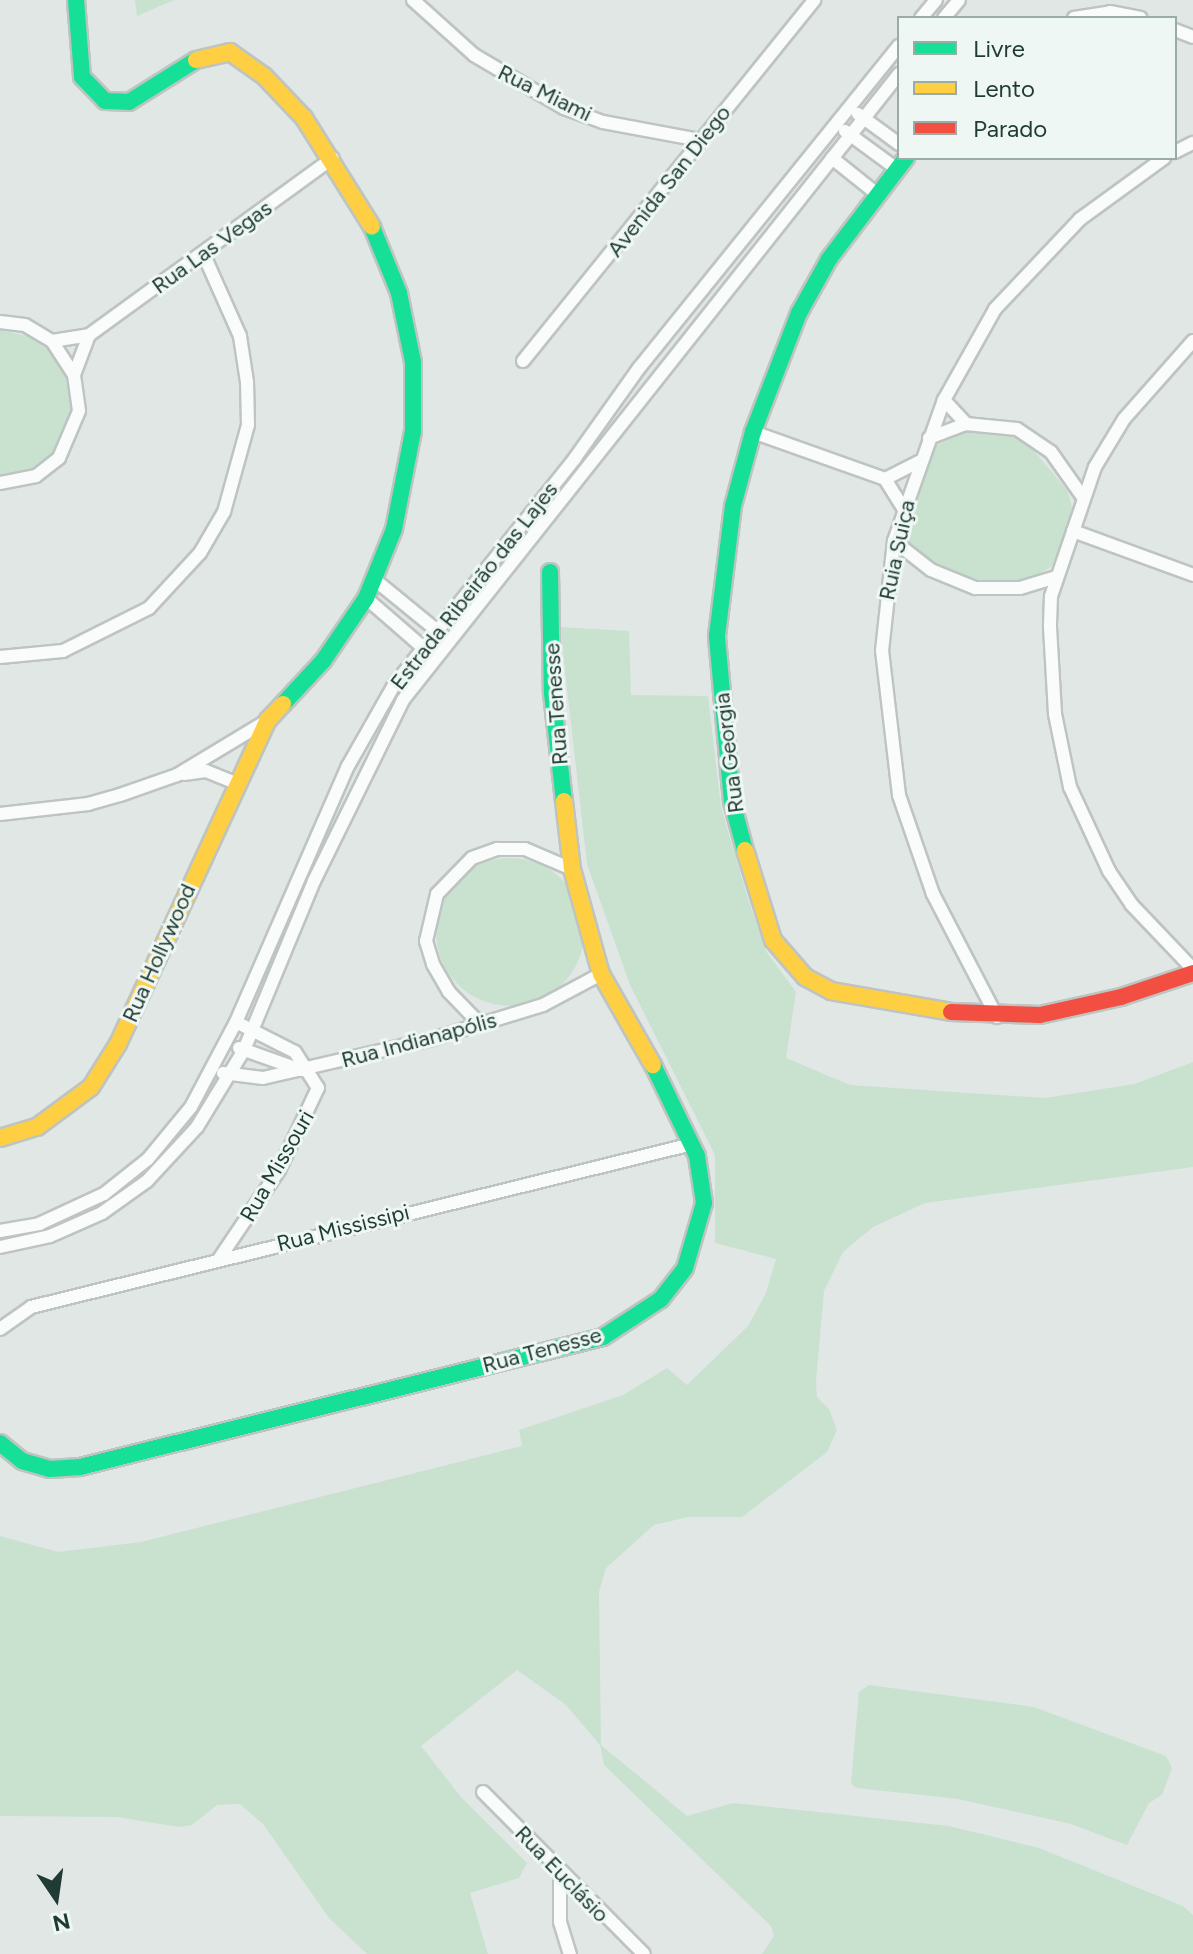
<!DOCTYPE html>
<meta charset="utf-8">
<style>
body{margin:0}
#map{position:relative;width:1193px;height:1954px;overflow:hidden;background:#e1e7e4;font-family:Figtree,sans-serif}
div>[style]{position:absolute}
.green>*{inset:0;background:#c9e2d0}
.round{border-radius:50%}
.roads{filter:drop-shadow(2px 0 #bec4c1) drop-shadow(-2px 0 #bec4c1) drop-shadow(0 2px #bec4c1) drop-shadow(0 -2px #bec4c1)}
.street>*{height:12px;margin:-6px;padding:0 6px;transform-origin:6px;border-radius:6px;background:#fafbfb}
.fast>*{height:16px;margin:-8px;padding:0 8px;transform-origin:8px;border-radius:8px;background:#16e098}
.slow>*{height:16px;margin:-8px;padding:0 8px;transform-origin:8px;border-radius:8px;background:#ffcf43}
.jam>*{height:16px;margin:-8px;padding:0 8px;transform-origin:8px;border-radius:8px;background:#f24e42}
span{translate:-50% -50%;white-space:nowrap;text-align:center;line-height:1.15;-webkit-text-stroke:6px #eef7f3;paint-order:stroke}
.street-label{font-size:22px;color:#1f3b33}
.legend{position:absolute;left:897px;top:16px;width:280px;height:144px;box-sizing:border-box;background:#eef7f3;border:2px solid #9baca6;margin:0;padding:10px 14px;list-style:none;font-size:24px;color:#1f3b33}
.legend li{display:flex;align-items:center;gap:16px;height:40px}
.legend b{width:40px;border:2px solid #9baca6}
.north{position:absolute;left:16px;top:1858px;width:80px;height:80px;-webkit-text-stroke:6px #eef7f3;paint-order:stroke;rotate:167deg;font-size:22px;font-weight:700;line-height:32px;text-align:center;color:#1f3b33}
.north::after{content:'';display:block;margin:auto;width:28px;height:36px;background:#1f3b33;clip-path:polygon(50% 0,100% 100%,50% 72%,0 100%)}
</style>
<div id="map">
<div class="green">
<i style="clip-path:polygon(135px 0,174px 0,137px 16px)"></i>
<i style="clip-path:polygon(0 330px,27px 336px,52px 352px,70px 380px,74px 413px,64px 444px,42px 468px,0 482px)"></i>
<i style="clip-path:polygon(969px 430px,1008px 434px,1029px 445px,1067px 490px,1072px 507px,1064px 539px,1051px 567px,1037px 575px,1007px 583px,966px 578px,938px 565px,909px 543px,905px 525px,935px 446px)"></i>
<i style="clip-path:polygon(560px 627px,629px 631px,631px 695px,708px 696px,721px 807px,748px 899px,766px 951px,796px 992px,786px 1058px,850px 1085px,1045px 1098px,1134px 1084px,1193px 1062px,1193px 1167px,925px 1203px,873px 1227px,843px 1252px,824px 1291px,816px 1381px,817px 1397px,829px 1409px,837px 1430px,827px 1452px,742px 1517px,688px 1517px,654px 1525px,606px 1568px,599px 1592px,601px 1745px,687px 1816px,733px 1803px,949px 1826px,1039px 1848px,1183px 1906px,1193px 1915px,1193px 1954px,762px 1954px,774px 1936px,771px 1926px,604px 1765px,600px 1745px,566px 1705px,517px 1670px,421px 1746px,461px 1797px,527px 1863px,519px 1878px,470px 1893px,488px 1954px,367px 1954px,329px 1918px,263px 1824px,240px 1804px,217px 1805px,192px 1825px,179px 1827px,117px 1817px,0 1816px,0 1536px,58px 1552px,141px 1542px,522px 1446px,519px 1430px,623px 1395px,667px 1368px,687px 1385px,748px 1326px,766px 1293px,776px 1259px,715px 1243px,715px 1155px,630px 985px,587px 864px)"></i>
<i class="round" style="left:436px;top:858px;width:148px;height:148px"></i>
<i style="clip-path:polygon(869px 1685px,1034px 1707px,1166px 1756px,1172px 1768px,1162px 1795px,1149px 1803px,1127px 1845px,1071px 1824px,958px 1799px,857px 1788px,851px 1784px,859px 1692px)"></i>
</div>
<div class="roads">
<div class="street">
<i style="left:413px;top:0;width:82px;rotate:42deg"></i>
<i style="left:474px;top:55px;width:104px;rotate:30.5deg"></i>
<i style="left:564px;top:108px;width:41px;rotate:19.7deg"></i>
<i style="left:603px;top:122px;width:99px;rotate:10.5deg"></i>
<i style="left:921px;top:18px;width:23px;rotate:-50deg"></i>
<i style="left:944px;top:18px;width:23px;rotate:-50deg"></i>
<i style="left:1074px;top:18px;width:36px;rotate:-9deg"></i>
<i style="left:1110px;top:12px;width:31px;rotate:11deg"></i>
<i style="left:1175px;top:30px;width:19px;rotate:21deg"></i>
<i style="left:858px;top:114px;width:51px;rotate:36.2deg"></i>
<i style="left:845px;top:131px;width:64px;rotate:36.2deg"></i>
<i style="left:1175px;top:152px;width:20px;rotate:-27deg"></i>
<i style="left:832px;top:158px;width:58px;rotate:38.7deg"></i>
<i style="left:0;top:322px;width:25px;rotate:7deg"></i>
<i style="left:25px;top:325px;width:31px;rotate:31deg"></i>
<i style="left:52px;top:341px;width:40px;rotate:57.1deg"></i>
<i style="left:74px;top:375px;width:36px;rotate:82deg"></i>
<i style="left:79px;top:411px;width:51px;rotate:113.1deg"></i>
<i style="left:59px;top:458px;width:29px;rotate:142deg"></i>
<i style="left:36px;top:476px;width:37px;rotate:169deg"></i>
<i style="left:52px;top:341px;width:37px;rotate:-9deg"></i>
<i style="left:89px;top:335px;width:301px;rotate:-36deg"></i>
<i style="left:1193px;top:341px;width:104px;rotate:131.5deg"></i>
<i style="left:1124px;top:419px;width:56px;rotate:121.1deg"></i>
<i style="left:1095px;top:467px;width:136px;rotate:108.8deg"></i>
<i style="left:1051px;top:596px;width:31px;rotate:92deg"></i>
<i style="left:1050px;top:627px;width:87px;rotate:86.7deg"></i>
<i style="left:1055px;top:714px;width:75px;rotate:78.4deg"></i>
<i style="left:1070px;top:787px;width:93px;rotate:65.1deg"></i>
<i style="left:1109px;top:871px;width:40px;rotate:56deg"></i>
<i style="left:1131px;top:904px;width:90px;rotate:46.4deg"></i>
<i style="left:523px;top:361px;width:464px;rotate:-51.1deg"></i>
<i style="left:74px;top:375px;width:43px;rotate:-69.4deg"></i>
<i style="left:944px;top:400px;width:33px;rotate:47deg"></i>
<i style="left:753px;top:432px;width:140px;rotate:19.6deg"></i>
<i style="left:929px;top:438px;width:40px;rotate:-21deg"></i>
<i style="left:966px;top:424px;width:51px;rotate:5.6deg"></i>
<i style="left:1017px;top:429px;width:41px;rotate:34.1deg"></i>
<i style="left:1051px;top:452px;width:54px;rotate:54.8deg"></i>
<i style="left:885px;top:479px;width:38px;rotate:-27deg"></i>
<i style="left:885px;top:479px;width:36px;rotate:58deg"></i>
<i style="left:1073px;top:531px;width:128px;rotate:20.1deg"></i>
<i style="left:894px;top:541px;width:47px;rotate:38.1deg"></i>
<i style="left:931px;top:570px;width:48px;rotate:22.2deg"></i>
<i style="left:975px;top:588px;width:45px"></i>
<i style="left:1020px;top:588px;width:38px;rotate:-17deg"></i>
<i style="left:375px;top:580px;width:84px;rotate:39.2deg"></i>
<i style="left:366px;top:598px;width:81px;rotate:41deg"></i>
<i style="left:0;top:657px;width:63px;rotate:-5.4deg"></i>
<i style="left:63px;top:651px;width:96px;rotate:-26.6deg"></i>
<i style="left:149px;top:608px;width:75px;rotate:-47.2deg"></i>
<i style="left:200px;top:553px;width:48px;rotate:-59.7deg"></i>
<i style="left:224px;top:512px;width:90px;rotate:-74.6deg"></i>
<i style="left:248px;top:425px;width:43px;rotate:-91.3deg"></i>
<i style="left:247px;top:382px;width:47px;rotate:-98.7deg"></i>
<i style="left:240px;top:336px;width:89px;rotate:-114deg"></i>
<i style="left:184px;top:774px;width:22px;rotate:-8deg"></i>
<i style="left:206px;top:771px;width:32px;rotate:22deg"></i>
<i style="left:0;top:814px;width:89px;rotate:-6.5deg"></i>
<i style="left:88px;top:804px;width:33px;rotate:-16deg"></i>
<i style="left:120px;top:795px;width:60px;rotate:-19.3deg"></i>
<i style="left:177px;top:775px;width:106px;rotate:-31.1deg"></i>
<i style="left:997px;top:1017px;width:139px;rotate:-117.5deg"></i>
<i style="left:933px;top:894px;width:105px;rotate:-109deg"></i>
<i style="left:899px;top:795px;width:145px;rotate:-96.7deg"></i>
<i style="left:882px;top:651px;width:111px;rotate:-83.8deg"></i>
<i style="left:894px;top:541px;width:150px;rotate:-70.5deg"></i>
<i style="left:944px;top:400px;width:104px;rotate:-60.7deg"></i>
<i style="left:995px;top:309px;width:124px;rotate:-46.6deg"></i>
<i style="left:1080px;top:219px;width:104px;rotate:-36deg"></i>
<i style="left:480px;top:1024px;width:45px;rotate:-134.1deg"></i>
<i style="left:449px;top:992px;width:32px;rotate:-120deg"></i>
<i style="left:433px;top:964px;width:24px;rotate:-107deg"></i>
<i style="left:426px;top:941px;width:48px;rotate:-76.8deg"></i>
<i style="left:437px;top:894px;width:50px;rotate:-45.8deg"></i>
<i style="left:472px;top:858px;width:27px;rotate:-20deg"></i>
<i style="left:497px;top:849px;width:28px"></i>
<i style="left:525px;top:849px;width:51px;rotate:23.1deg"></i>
<i style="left:239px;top:1048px;width:66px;rotate:19.5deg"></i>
<i style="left:223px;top:1073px;width:40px;rotate:7.1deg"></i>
<i style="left:263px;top:1078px;width:173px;rotate:-13deg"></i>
<i style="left:432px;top:1039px;width:116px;rotate:-17deg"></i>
<i style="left:543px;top:1005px;width:66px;rotate:-28.1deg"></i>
<i style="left:0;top:1231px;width:40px;rotate:-10deg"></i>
<i style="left:39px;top:1224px;width:72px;rotate:-24.8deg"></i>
<i style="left:104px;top:1194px;width:56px;rotate:-38.5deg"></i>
<i style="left:148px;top:1159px;width:67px;rotate:-50.4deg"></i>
<i style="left:191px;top:1107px;width:96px;rotate:-62.1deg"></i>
<i style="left:236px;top:1022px;width:279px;rotate:-66.4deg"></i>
<i style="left:348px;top:766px;width:93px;rotate:-60.4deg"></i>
<i style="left:394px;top:685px;width:290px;rotate:-51.4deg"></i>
<i style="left:575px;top:458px;width:110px;rotate:-54.6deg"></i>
<i style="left:639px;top:368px;width:414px;rotate:-51.1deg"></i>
<i style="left:0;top:1247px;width:51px;rotate:-12.4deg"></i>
<i style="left:50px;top:1236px;width:57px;rotate:-23.9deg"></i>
<i style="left:102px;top:1213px;width:55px;rotate:-35.4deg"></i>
<i style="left:147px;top:1181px;width:74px;rotate:-47.2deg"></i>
<i style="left:197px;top:1127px;width:90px;rotate:-58.6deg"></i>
<i style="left:244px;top:1050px;width:183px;rotate:-67.5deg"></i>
<i style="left:314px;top:881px;width:202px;rotate:-63.8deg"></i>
<i style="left:403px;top:700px;width:799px;rotate:-51.61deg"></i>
<i style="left:219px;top:1259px;width:107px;rotate:-56deg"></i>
<i style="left:279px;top:1170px;width:91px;rotate:-64.6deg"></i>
<i style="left:318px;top:1088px;width:43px;rotate:-122.6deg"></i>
<i style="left:295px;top:1052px;width:66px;rotate:-153deg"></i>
<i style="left:0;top:1329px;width:38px;rotate:-35deg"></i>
<i style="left:31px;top:1307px;width:681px;rotate:-13.85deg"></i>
<i style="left:483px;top:1792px;width:228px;rotate:45.2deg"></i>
<i style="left:560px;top:1874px;width:48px;rotate:90deg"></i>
<i style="left:560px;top:1922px;width:34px;rotate:73deg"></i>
</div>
<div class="fast">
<i style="left:76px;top:0;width:77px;rotate:85.5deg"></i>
<i style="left:82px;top:77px;width:33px;rotate:46deg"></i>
<i style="left:105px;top:101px;width:24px;rotate:2deg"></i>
<i style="left:129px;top:102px;width:79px;rotate:-32.1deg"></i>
<i style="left:550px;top:572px;width:121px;rotate:89.1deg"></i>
<i style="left:552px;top:693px;width:109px;rotate:83.7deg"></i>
<i style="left:283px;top:704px;width:59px;rotate:-47.1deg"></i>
<i style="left:323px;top:661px;width:76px;rotate:-55.7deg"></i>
<i style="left:366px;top:598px;width:74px;rotate:-67.9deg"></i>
<i style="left:394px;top:529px;width:100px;rotate:-79deg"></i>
<i style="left:413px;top:431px;width:69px;rotate:-90deg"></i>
<i style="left:413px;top:362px;width:70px;rotate:-101.5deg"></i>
<i style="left:399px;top:293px;width:71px;rotate:-112.2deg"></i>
<i style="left:745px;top:850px;width:50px;rotate:-105.2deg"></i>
<i style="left:732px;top:802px;width:167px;rotate:-95.2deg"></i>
<i style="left:717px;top:636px;width:131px;rotate:-83deg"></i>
<i style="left:733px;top:506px;width:77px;rotate:-74.9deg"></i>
<i style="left:753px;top:432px;width:128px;rotate:-68.9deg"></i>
<i style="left:799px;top:313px;width:62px;rotate:-60.9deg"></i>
<i style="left:829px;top:259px;width:127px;rotate:-52.7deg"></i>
<i style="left:0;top:1443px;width:28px;rotate:39deg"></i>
<i style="left:22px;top:1461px;width:29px;rotate:16deg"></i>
<i style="left:50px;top:1469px;width:30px;rotate:-4deg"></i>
<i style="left:80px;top:1467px;width:539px;rotate:-13.96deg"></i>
<i style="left:603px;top:1337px;width:69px;rotate:-33.2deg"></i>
<i style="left:661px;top:1299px;width:39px;rotate:-52deg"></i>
<i style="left:685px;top:1268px;width:68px;rotate:-73.7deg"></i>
<i style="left:704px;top:1203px;width:48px;rotate:-98.5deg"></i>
<i style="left:697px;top:1156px;width:101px;rotate:-115.8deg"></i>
</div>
<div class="slow">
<i style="left:196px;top:60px;width:35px;rotate:-13deg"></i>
<i style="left:230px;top:52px;width:42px;rotate:35.2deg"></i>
<i style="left:264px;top:76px;width:58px;rotate:46.4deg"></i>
<i style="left:304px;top:118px;width:128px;rotate:58deg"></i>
<i style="left:564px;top:801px;width:68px;rotate:83.3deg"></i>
<i style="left:572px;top:869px;width:109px;rotate:74.6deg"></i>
<i style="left:601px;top:974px;width:105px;rotate:60.3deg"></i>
<i style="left:745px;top:850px;width:94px;rotate:72.7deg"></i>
<i style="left:773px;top:940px;width:49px;rotate:49.1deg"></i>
<i style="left:805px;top:977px;width:30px;rotate:28deg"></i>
<i style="left:831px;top:991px;width:122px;rotate:9.9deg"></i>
<i style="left:0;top:1138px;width:39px;rotate:-17deg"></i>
<i style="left:37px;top:1127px;width:67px;rotate:-36.5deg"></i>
<i style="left:91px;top:1087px;width:51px;rotate:-57.9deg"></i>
<i style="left:118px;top:1044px;width:357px;rotate:-65.2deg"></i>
<i style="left:268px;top:720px;width:22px;rotate:-47deg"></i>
</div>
<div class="jam">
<i style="left:951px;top:1012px;width:89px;rotate:1.9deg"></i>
<i style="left:1040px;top:1015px;width:83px;rotate:-12.5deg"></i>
<i style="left:1121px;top:997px;width:76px;rotate:-18.4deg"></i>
</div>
</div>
<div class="street-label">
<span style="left:545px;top:93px;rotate:26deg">Rua Miami</span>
<span style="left:669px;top:181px;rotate:-52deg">Avenida San Diego</span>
<span style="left:212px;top:247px;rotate:-36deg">Rua Las Vegas</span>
<span style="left:897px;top:550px;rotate:-78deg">Ruia Suiça</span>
<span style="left:474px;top:586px;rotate:-52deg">Estrada Ribeirão das Lajes</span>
<span style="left:556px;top:704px;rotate:-94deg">Rua Tenesse</span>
<span style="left:729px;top:753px;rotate:-97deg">Rua Georgia</span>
<span style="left:159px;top:953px;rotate:-66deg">Rua Hollywood</span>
<span style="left:419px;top:1040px;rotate:-15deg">Rua Indianapólis</span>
<span style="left:277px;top:1166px;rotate:-60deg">Rua Missouri</span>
<span style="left:343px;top:1228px;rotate:-14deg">Rua Mississipi</span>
<span style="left:542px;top:1350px;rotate:-15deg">Rua Tenesse</span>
<span style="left:562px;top:1874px;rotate:46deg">Rua Euclásio</span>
</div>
<ul class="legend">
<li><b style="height:10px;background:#16e098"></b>Livre</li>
<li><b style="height:10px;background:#ffcf43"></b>Lento</li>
<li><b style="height:10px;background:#f24e42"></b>Parado</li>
</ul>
<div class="north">N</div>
</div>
